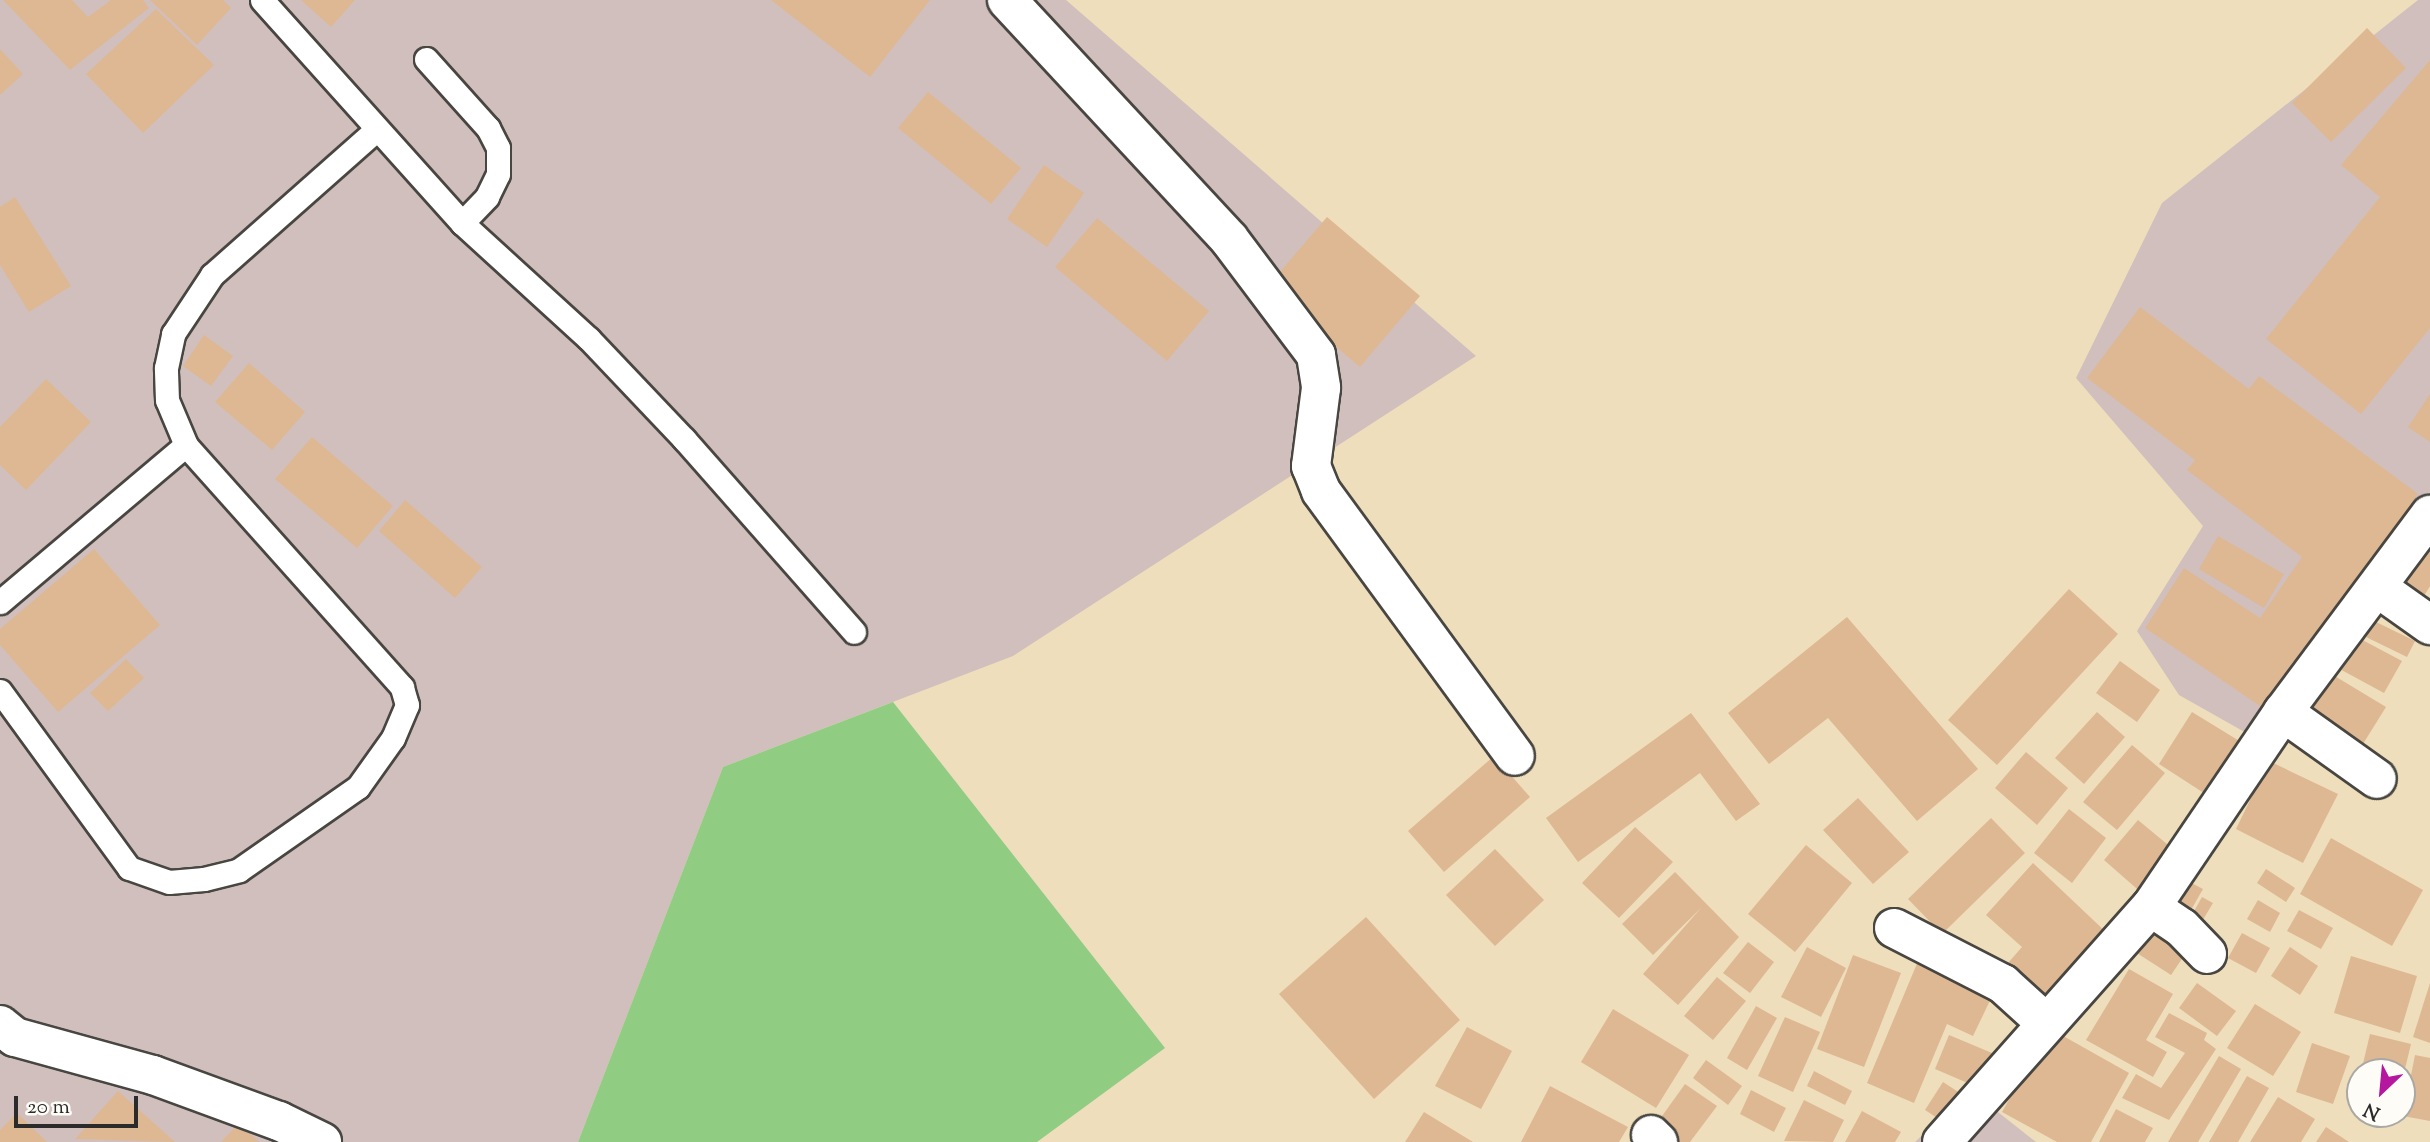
<!DOCTYPE html>
<style>
body{margin:0}
#map{position:relative;width:2430px;height:1142px;overflow:hidden;background:#eedebc;font-family:"Sorts Mill Goudy",serif}
div>[style]{position:absolute}
.industrial>*{inset:0;background:#d1bfbd}
.green>*{inset:0;background:#90cc81}
.building>*{inset:0;background:#deb892}
.roads{filter:drop-shadow(2px 0 #484641) drop-shadow(-2px 0 #484641) drop-shadow(0 2px #484641) drop-shadow(0 -2px #484641)}
.service>*{height:23px;margin:-11.5px;padding:0 11.5px;transform-origin:11.5px;border-radius:11.5px;background:#fff}
.minor>*{height:38px;margin:-19px;padding:0 19px;transform-origin:19px;border-radius:19px;background:#fff}
span{translate:-50% -50%;white-space:nowrap;text-align:center;line-height:1.15;-webkit-text-stroke:5px #fdfcf7;paint-order:stroke}
.north{position:absolute;left:2346px;top:1058px;width:70px;height:70px;box-sizing:border-box;background:#fdfcf7;border:2px solid #a9a8a5;border-radius:50%;rotate:206deg;font-size:19px;font-weight:700;line-height:28px;text-align:center;color:#2b2b2b}
.north::after{content:'';display:block;margin:auto;width:24px;height:32px;background:#b5179e;clip-path:polygon(50% 0,100% 100%,50% 72%,0 100%)}
.scale{position:absolute;left:14px;top:1096px;width:124px;height:32px;box-sizing:border-box;border:4px solid #2b2b2b;border-top:0;padding-left:9px;font-size:21px;line-height:24px;white-space:nowrap;color:#2b2b2b;-webkit-text-stroke:5px #fdfcf7;paint-order:stroke}
</style>
<div id="map">
<div class="industrial">
<i style="clip-path:polygon(0 0,1066px 0,1476px 356px,1013px 656px,723px 767px,578px 1142px,0 1142px)"></i>
<i style="clip-path:polygon(2418px 0,2430px 0,2430px 518px,2257px 739px,2179px 695px,2137px 631px,2203px 526px,2076px 378px,2162px 203px)"></i>
<i style="clip-path:polygon(1970px 1090px,2036px 1142px,1915px 1142px)"></i>
</div>
<div class="green">
<i style="clip-path:polygon(893px 702px,1165px 1048px,1037px 1142px,578px 1142px,723px 767px)"></i>
</div>
<div class="building">
<i style="clip-path:polygon(3px 0,72px 0,88px 17px,111px 0,143px 0,149px 8px,70px 70px)"></i>
<i style="clip-path:polygon(150px 0,223px 0,231px 8px,197px 45px)"></i>
<i style="clip-path:polygon(301px 0,355px 0,331px 27px)"></i>
<i style="clip-path:polygon(771px 0,930px 0,870px 77px)"></i>
<i style="clip-path:polygon(156px 9px,214px 65px,143px 133px,86px 74px)"></i>
<i style="clip-path:polygon(2367px 28px,2406px 68px,2331px 142px,2292px 103px)"></i>
<i style="clip-path:polygon(0 49px,23px 74px,0 95px)"></i>
<i style="clip-path:polygon(2430px 60px,2430px 328px,2361px 414px,2266px 339px,2380px 197px,2341px 165px)"></i>
<i style="clip-path:polygon(928px 92px,1021px 168px,991px 204px,898px 128px)"></i>
<i style="clip-path:polygon(1044px 165px,1084px 193px,1047px 247px,1007px 219px)"></i>
<i style="clip-path:polygon(15px 197px,71px 286px,29px 312px,0 265px,0 207px)"></i>
<i style="clip-path:polygon(1327px 217px,1420px 296px,1360px 367px,1266px 288px)"></i>
<i style="clip-path:polygon(1097px 218px,1209px 311px,1167px 361px,1055px 267px)"></i>
<i style="clip-path:polygon(2140px 307px,2249px 389px,2259px 376px,2418px 494px,2269px 712px,2145px 628px,2184px 568px,2260px 618px,2302px 557px,2187px 470px,2195px 460px,2087px 378px)"></i>
<i style="clip-path:polygon(204px 335px,233px 356px,211px 386px,183px 366px)"></i>
<i style="clip-path:polygon(249px 363px,305px 412px,272px 450px,215px 402px)"></i>
<i style="clip-path:polygon(46px 379px,91px 422px,26px 490px,0 465px,0 427px)"></i>
<i style="clip-path:polygon(2430px 394px,2430px 442px,2408px 427px)"></i>
<i style="clip-path:polygon(312px 437px,393px 506px,357px 548px,275px 479px)"></i>
<i style="clip-path:polygon(405px 500px,482px 567px,455px 598px,379px 531px)"></i>
<i style="clip-path:polygon(2218px 536px,2284px 574px,2264px 608px,2199px 569px)"></i>
<i style="clip-path:polygon(2430px 543px,2430px 586px,2417px 608px,2392px 594px)"></i>
<i style="clip-path:polygon(94px 549px,160px 625px,58px 712px,0 645px,0 629px)"></i>
<i style="clip-path:polygon(2069px 589px,2118px 634px,1997px 765px,1948px 720px)"></i>
<i style="clip-path:polygon(1847px 617px,1978px 769px,1917px 821px,1828px 718px,1769px 764px,1728px 713px)"></i>
<i style="clip-path:polygon(2374px 621px,2415px 641px,2407px 657px,2366px 637px)"></i>
<i style="clip-path:polygon(2353px 635px,2402px 661px,2384px 693px,2336px 667px)"></i>
<i style="clip-path:polygon(126px 659px,144px 678px,108px 711px,90px 693px)"></i>
<i style="clip-path:polygon(2120px 661px,2160px 690px,2137px 722px,2096px 693px)"></i>
<i style="clip-path:polygon(2333px 675px,2386px 707px,2358px 752px,2306px 720px)"></i>
<i style="clip-path:polygon(2097px 712px,2125px 737px,2084px 784px,2055px 758px)"></i>
<i style="clip-path:polygon(2192px 712px,2241px 742px,2207px 795px,2159px 764px)"></i>
<i style="clip-path:polygon(1691px 713px,1760px 804px,1736px 821px,1700px 773px,1578px 862px,1546px 818px)"></i>
<i style="clip-path:polygon(2132px 745px,2165px 773px,2117px 830px,2083px 802px)"></i>
<i style="clip-path:polygon(2026px 752px,2068px 788px,2037px 825px,1995px 788px)"></i>
<i style="clip-path:polygon(1494px 756px,1530px 797px,1444px 872px,1408px 831px)"></i>
<i style="clip-path:polygon(2269px 761px,2338px 794px,2303px 863px,2236px 829px)"></i>
<i style="clip-path:polygon(1858px 798px,1909px 852px,1873px 884px,1823px 830px)"></i>
<i style="clip-path:polygon(2069px 809px,2106px 838px,2072px 883px,2034px 853px)"></i>
<i style="clip-path:polygon(1991px 818px,2025px 853px,1942px 934px,1908px 899px)"></i>
<i style="clip-path:polygon(2138px 820px,2179px 854px,2144px 895px,2104px 860px)"></i>
<i style="clip-path:polygon(1635px 827px,1673px 862px,1619px 918px,1582px 883px)"></i>
<i style="clip-path:polygon(2331px 838px,2423px 890px,2392px 946px,2300px 894px)"></i>
<i style="clip-path:polygon(1806px 845px,1852px 883px,1795px 952px,1748px 914px)"></i>
<i style="clip-path:polygon(1495px 849px,1544px 900px,1495px 946px,1446px 895px)"></i>
<i style="clip-path:polygon(2033px 863px,2108px 934px,2048px 1000px,2008px 963px,2022px 947px,1986px 915px)"></i>
<i style="clip-path:polygon(2266px 869px,2295px 888px,2286px 902px,2257px 883px)"></i>
<i style="clip-path:polygon(1675px 872px,1739px 937px,1678px 1005px,1643px 974px,1701px 908px,1653px 955px,1622px 924px)"></i>
<i style="clip-path:polygon(2182px 878px,2203px 889px,2191px 910px,2170px 899px)"></i>
<i style="clip-path:polygon(2202px 897px,2213px 903px,2198px 928px,2188px 922px)"></i>
<i style="clip-path:polygon(2258px 900px,2280px 913px,2270px 932px,2247px 919px)"></i>
<i style="clip-path:polygon(2299px 910px,2333px 928px,2321px 949px,2287px 931px)"></i>
<i style="clip-path:polygon(2146px 915px,2192px 944px,2171px 975px,2126px 946px)"></i>
<i style="clip-path:polygon(1366px 917px,1460px 1020px,1374px 1099px,1279px 994px)"></i>
<i style="clip-path:polygon(2242px 933px,2270px 948px,2256px 973px,2228px 958px)"></i>
<i style="clip-path:polygon(1748px 942px,1774px 962px,1750px 993px,1723px 973px)"></i>
<i style="clip-path:polygon(1807px 947px,1846px 968px,1821px 1017px,1781px 997px)"></i>
<i style="clip-path:polygon(2290px 947px,2318px 966px,2300px 995px,2271px 976px)"></i>
<i style="clip-path:polygon(1921px 954px,1996px 988px,1973px 1036px,1947px 1024px,1914px 1103px,1867px 1083px)"></i>
<i style="clip-path:polygon(1853px 955px,1901px 973px,1864px 1067px,1817px 1049px)"></i>
<i style="clip-path:polygon(2351px 956px,2417px 976px,2400px 1033px,2334px 1013px)"></i>
<i style="clip-path:polygon(2129px 969px,2173px 994px,2146px 1040px,2167px 1052px,2153px 1077px,2086px 1040px)"></i>
<i style="clip-path:polygon(1717px 977px,1746px 1001px,1713px 1040px,1684px 1016px)"></i>
<i style="clip-path:polygon(2197px 983px,2236px 1011px,2217px 1036px,2179px 1008px)"></i>
<i style="clip-path:polygon(2430px 983px,2430px 1043px,2413px 1037px)"></i>
<i style="clip-path:polygon(2255px 1004px,2301px 1032px,2273px 1076px,2227px 1048px)"></i>
<i style="clip-path:polygon(1756px 1006px,1777px 1018px,1747px 1070px,1727px 1058px)"></i>
<i style="clip-path:polygon(1613px 1009px,1689px 1055px,1656px 1108px,1581px 1062px)"></i>
<i style="clip-path:polygon(2169px 1013px,2207px 1033px,2204px 1040px,2216px 1049px,2169px 1120px,2122px 1098px,2136px 1074px,2161px 1088px,2185px 1053px,2155px 1037px)"></i>
<i style="clip-path:polygon(1785px 1017px,1820px 1032px,1793px 1092px,1758px 1076px)"></i>
<i style="clip-path:polygon(1467px 1027px,1512px 1051px,1481px 1109px,1435px 1086px)"></i>
<i style="clip-path:polygon(2049px 1028px,2129px 1073px,2091px 1142px,2057px 1142px,2002px 1112px)"></i>
<i style="clip-path:polygon(2370px 1034px,2411px 1044px,2403px 1077px,2402px 1072px,2361px 1072px)"></i>
<i style="clip-path:polygon(1949px 1035px,1992px 1053px,1977px 1087px,1935px 1069px)"></i>
<i style="clip-path:polygon(2312px 1043px,2350px 1056px,2333px 1104px,2296px 1092px)"></i>
<i style="clip-path:polygon(2415px 1055px,2430px 1058px,2430px 1121px,2403px 1116px)"></i>
<i style="clip-path:polygon(2219px 1056px,2241px 1069px,2198px 1142px,2168px 1142px)"></i>
<i style="clip-path:polygon(1706px 1060px,1742px 1086px,1728px 1105px,1693px 1078px)"></i>
<i style="clip-path:polygon(1814px 1071px,1852px 1091px,1845px 1105px,1807px 1086px)"></i>
<i style="clip-path:polygon(2247px 1076px,2269px 1088px,2238px 1142px,2209px 1142px)"></i>
<i style="clip-path:polygon(1943px 1082px,1966px 1097px,1948px 1125px,1925px 1110px)"></i>
<i style="clip-path:polygon(1685px 1084px,1717px 1106px,1690px 1142px,1668px 1142px,1652px 1130px)"></i>
<i style="clip-path:polygon(1550px 1086px,1628px 1127px,1619px 1142px,1521px 1142px)"></i>
<i style="clip-path:polygon(1751px 1090px,1786px 1108px,1774px 1132px,1740px 1114px)"></i>
<i style="clip-path:polygon(118px 1091px,175px 1142px,75px 1139px)"></i>
<i style="clip-path:polygon(2278px 1097px,2315px 1119px,2301px 1142px,2250px 1142px)"></i>
<i style="clip-path:polygon(1804px 1100px,1844px 1120px,1833px 1142px,1784px 1141px)"></i>
<i style="clip-path:polygon(2116px 1109px,2153px 1128px,2145px 1142px,2099px 1142px)"></i>
<i style="clip-path:polygon(1862px 1111px,1901px 1132px,1895px 1142px,1845px 1142px)"></i>
<i style="clip-path:polygon(1424px 1112px,1473px 1142px,1405px 1142px)"></i>
<i style="clip-path:polygon(17px 1113px,47px 1142px,0 1142px,0 1130px)"></i>
<i style="clip-path:polygon(239px 1123px,259px 1142px,221px 1142px)"></i>
<i style="clip-path:polygon(2326px 1127px,2349px 1142px,2316px 1142px)"></i>
</div>
<div class="roads">
<div class="service">
<i style="left:262px;top:0;width:300px;rotate:48.1deg"></i>
<i style="left:462px;top:223px;width:172px;rotate:42.4deg"></i>
<i style="left:589px;top:339px;width:138px;rotate:46.5deg"></i>
<i style="left:684px;top:439px;width:257px;rotate:48.6deg"></i>
<i style="left:426px;top:59px;width:93px;rotate:48.1deg"></i>
<i style="left:488px;top:128px;width:22px;rotate:63deg"></i>
<i style="left:498px;top:148px;width:26px;rotate:90deg"></i>
<i style="left:498px;top:174px;width:25px;rotate:116deg"></i>
<i style="left:487px;top:197px;width:36px;rotate:134deg"></i>
<i style="left:0;top:602px;width:243px;rotate:-40.2deg"></i>
<i style="left:0;top:691px;width:219px;rotate:53.9deg"></i>
<i style="left:129px;top:868px;width:42px;rotate:19.3deg"></i>
<i style="left:169px;top:882px;width:35px;rotate:-5deg"></i>
<i style="left:204px;top:879px;width:36px;rotate:-14deg"></i>
<i style="left:239px;top:870px;width:145px;rotate:-34.9deg"></i>
<i style="left:358px;top:787px;width:60px;rotate:-54.5deg"></i>
<i style="left:393px;top:738px;width:36px;rotate:-67deg"></i>
<i style="left:407px;top:705px;width:19px;rotate:-106deg"></i>
<i style="left:402px;top:687px;width:324px;rotate:-131.8deg"></i>
<i style="left:186px;top:445px;width:49px;rotate:-112.9deg"></i>
<i style="left:167px;top:400px;width:32px;rotate:-92deg"></i>
<i style="left:166px;top:368px;width:35px;rotate:-78deg"></i>
<i style="left:173px;top:334px;width:71px;rotate:-56.5deg"></i>
<i style="left:212px;top:275px;width:220px;rotate:-41.5deg"></i>
</div>
<div class="minor">
<i style="left:1007px;top:0;width:326px;rotate:47.1deg"></i>
<i style="left:1229px;top:239px;width:145px;rotate:53.1deg"></i>
<i style="left:1316px;top:355px;width:33px;rotate:81deg"></i>
<i style="left:1321px;top:388px;width:79px;rotate:97.3deg"></i>
<i style="left:1311px;top:466px;width:27px;rotate:68deg"></i>
<i style="left:1321px;top:491px;width:328px;rotate:53.8deg"></i>
<i style="left:2378px;top:588px;width:64px;rotate:35.4deg"></i>
<i style="left:2283px;top:712px;width:115px;rotate:35.5deg"></i>
<i style="left:2151px;top:907px;width:37px;rotate:34deg"></i>
<i style="left:2182px;top:928px;width:36px;rotate:46deg"></i>
<i style="left:1894px;top:928px;width:123px;rotate:27.2deg"></i>
<i style="left:2003px;top:984px;width:58px;rotate:42.2deg"></i>
<i style="left:0;top:1025px;width:19px;rotate:39deg"></i>
<i style="left:15px;top:1037px;width:143px;rotate:15.4deg"></i>
<i style="left:153px;top:1075px;width:134px;rotate:20.1deg"></i>
<i style="left:279px;top:1121px;width:48px;rotate:26deg"></i>
<i style="left:1651px;top:1135px;width:10px;rotate:45deg"></i>
<i style="left:1942px;top:1142px;width:314px;rotate:-48.4deg"></i>
<i style="left:2151px;top:907px;width:235px;rotate:-55.9deg"></i>
<i style="left:2283px;top:712px;width:246px;rotate:-53.3deg"></i>
</div>
</div>
<div class="north">N</div>
<div class="scale">20 m</div>
</div>
